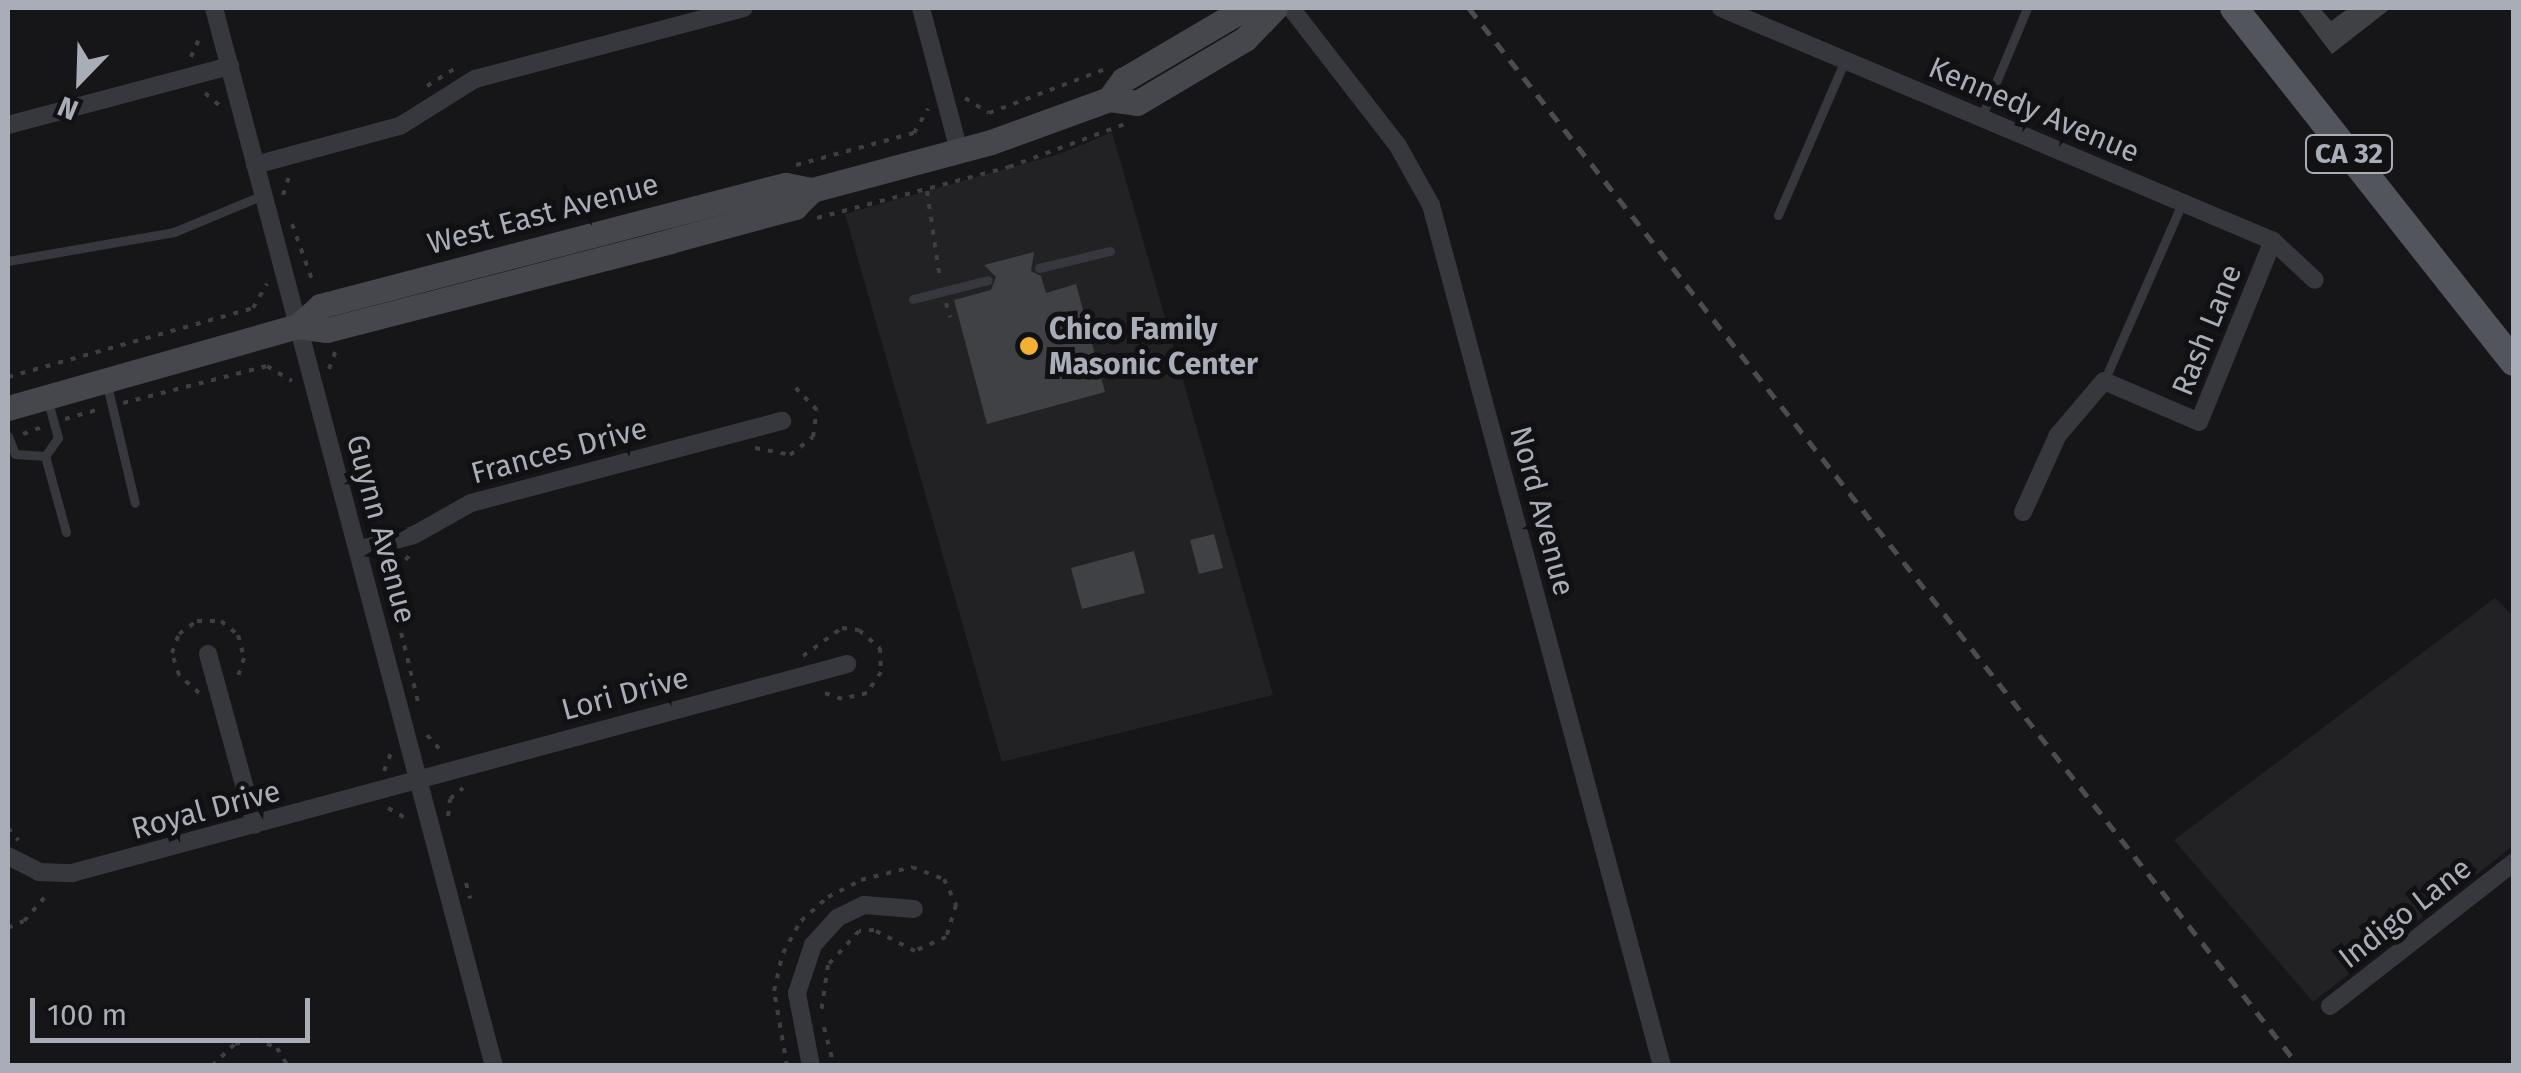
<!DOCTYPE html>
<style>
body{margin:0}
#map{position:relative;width:2521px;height:1073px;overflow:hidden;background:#161618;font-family:"Fira Sans",sans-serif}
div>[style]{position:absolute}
.built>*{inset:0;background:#222225}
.building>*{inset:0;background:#404145}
.path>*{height:4px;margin-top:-2px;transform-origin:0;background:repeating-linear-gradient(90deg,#3d3f44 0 5px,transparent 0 13px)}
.service>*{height:9px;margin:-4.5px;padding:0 4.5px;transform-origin:4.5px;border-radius:4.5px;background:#37383d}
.minor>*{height:18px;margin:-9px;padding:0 9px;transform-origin:9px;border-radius:9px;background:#37383d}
.secondary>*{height:25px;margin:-12.5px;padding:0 12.5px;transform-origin:12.5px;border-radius:12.5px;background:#45474d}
.primary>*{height:28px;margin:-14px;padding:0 14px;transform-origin:14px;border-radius:14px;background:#53555c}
.rail>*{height:5px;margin-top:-2.5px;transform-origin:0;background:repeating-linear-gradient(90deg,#4a4c52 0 12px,transparent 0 22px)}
.dots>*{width:28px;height:28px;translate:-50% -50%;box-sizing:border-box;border:5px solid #111113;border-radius:50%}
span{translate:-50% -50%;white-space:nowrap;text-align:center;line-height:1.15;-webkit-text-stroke:10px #111113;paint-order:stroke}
.shield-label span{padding:2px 8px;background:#111113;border:2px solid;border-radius:8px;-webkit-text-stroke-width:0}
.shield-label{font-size:28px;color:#a8adb8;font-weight:700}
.street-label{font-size:30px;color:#a8adb8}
.poi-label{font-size:30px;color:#a8adb8;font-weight:700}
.left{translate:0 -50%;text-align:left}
.frame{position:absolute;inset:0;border:10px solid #a8adb8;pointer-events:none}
.north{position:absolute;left:30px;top:30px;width:100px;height:100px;-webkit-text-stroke:8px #111113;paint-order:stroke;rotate:203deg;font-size:28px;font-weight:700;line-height:40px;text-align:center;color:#a8adb8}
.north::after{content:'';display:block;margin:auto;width:35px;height:45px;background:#a8adb8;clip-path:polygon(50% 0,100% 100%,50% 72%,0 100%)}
.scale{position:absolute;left:30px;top:998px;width:280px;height:45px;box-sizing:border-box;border:5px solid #a8adb8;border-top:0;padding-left:12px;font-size:30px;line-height:35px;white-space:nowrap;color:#a8adb8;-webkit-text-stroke:8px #111113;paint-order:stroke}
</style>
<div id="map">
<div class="built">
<i style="clip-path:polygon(1112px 132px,1273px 695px,1002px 762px,845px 214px,1062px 153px)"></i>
<i style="clip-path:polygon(2495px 598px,2513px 616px,2513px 846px,2313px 1002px,2174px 840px)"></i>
</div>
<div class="building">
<i style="clip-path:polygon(2297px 8px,2320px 8px,2331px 21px,2349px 8px,2391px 8px,2332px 54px)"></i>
<i style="clip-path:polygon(1034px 252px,1031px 271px,1041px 276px,1046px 293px,1076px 284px,1105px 392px,987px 424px,954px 300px,991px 290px,996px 277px,984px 265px)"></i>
<i style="clip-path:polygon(1214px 534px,1223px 568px,1199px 574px,1190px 540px)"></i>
<i style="clip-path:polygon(1134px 551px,1145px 593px,1082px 609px,1071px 568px)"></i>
</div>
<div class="path">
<i style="left:1329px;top:9px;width:1px;rotate:-90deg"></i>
<i style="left:191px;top:57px;width:24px;rotate:-66deg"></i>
<i style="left:427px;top:86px;width:36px;rotate:-32deg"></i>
<i style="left:205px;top:93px;width:20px;rotate:41deg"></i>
<i style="left:965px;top:98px;width:28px;rotate:32deg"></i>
<i style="left:989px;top:113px;width:122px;rotate:-20.7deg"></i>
<i style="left:796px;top:165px;width:122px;rotate:-15.2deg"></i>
<i style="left:914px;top:133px;width:28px;rotate:-60deg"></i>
<i style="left:927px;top:191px;width:89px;rotate:81.6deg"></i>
<i style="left:283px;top:195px;width:20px;rotate:-72deg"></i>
<i style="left:817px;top:218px;width:199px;rotate:-14.9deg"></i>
<i style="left:1009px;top:167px;width:127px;rotate:-20.3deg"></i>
<i style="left:292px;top:224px;width:65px;rotate:70.2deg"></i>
<i style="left:946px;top:303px;width:15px;rotate:74deg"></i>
<i style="left:329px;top:369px;width:20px;rotate:-70deg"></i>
<i style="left:8px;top:377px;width:255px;rotate:-15.7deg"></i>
<i style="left:253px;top:308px;width:28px;rotate:-60deg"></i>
<i style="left:123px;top:403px;width:149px;rotate:-14.4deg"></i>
<i style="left:267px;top:366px;width:29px;rotate:31deg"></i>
<i style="left:65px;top:419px;width:35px;rotate:-16deg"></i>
<i style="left:23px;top:434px;width:20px;rotate:-20deg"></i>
<i style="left:755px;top:448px;width:36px;rotate:11deg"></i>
<i style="left:790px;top:455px;width:29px;rotate:-38deg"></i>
<i style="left:813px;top:437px;width:27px;rotate:-82deg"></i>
<i style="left:817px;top:410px;width:33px;rotate:-134deg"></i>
<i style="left:367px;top:508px;width:24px;rotate:42deg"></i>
<i style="left:409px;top:556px;width:21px;rotate:133deg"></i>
<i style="left:395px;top:571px;width:24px;rotate:97deg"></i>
<i style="left:392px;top:595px;width:114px;rotate:76.3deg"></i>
<i style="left:803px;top:656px;width:48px;rotate:-35.7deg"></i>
<i style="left:842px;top:628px;width:17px;rotate:7deg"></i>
<i style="left:859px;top:630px;width:28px;rotate:41deg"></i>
<i style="left:880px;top:648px;width:24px;rotate:88deg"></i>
<i style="left:881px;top:672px;width:25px;rotate:124deg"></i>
<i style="left:867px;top:693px;width:26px;rotate:167deg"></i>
<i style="left:842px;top:699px;width:24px;rotate:-161deg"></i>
<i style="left:199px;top:693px;width:27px;rotate:-138deg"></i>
<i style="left:179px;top:675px;width:23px;rotate:-108deg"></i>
<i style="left:172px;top:653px;width:20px;rotate:-70deg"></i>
<i style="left:179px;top:634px;width:22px;rotate:-36deg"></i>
<i style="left:197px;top:621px;width:24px"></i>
<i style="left:221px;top:621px;width:22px;rotate:39deg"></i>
<i style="left:238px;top:635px;width:24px;rotate:75deg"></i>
<i style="left:244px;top:658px;width:25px;rotate:108deg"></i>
<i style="left:427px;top:735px;width:24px;rotate:48deg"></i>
<i style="left:384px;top:771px;width:19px;rotate:-69deg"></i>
<i style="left:388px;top:808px;width:24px;rotate:30deg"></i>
<i style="left:448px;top:816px;width:17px;rotate:-83deg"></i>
<i style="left:450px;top:799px;width:17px;rotate:-40deg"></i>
<i style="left:8px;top:828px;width:16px;rotate:50deg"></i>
<i style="left:466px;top:883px;width:16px;rotate:75deg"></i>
<i style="left:8px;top:928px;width:17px;rotate:-24deg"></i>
<i style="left:24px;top:921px;width:38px;rotate:-49deg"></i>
<i style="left:824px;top:1027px;width:40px;rotate:75.6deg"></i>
<i style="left:212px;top:1066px;width:32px;rotate:-44deg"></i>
<i style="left:235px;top:1044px;width:21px;rotate:-14deg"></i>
<i style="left:255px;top:1039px;width:24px;rotate:22deg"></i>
<i style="left:277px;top:1048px;width:21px;rotate:59deg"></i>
<i style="left:787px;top:1066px;width:76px;rotate:-99.8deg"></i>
<i style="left:774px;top:991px;width:39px;rotate:-77deg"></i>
<i style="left:783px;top:953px;width:37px;rotate:-61deg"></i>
<i style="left:801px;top:921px;width:36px;rotate:-42deg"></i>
<i style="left:828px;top:897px;width:37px;rotate:-27deg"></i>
<i style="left:861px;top:880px;width:53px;rotate:-14.3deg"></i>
<i style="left:912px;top:867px;width:34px;rotate:21deg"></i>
<i style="left:944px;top:879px;width:29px;rotate:65deg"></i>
<i style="left:956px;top:905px;width:34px;rotate:107deg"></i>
<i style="left:946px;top:937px;width:34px;rotate:156deg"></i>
<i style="left:915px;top:951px;width:46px;rotate:-152.9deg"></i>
<i style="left:874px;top:930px;width:15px;rotate:176deg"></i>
<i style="left:859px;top:931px;width:46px;rotate:132.4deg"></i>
<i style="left:828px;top:965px;width:49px;rotate:98.3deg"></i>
</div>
<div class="service">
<i style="left:1981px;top:118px;width:119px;rotate:-67.3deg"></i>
<i style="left:1778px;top:215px;width:169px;rotate:-66.6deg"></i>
<i style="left:8px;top:261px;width:169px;rotate:-9.9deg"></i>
<i style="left:174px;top:232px;width:96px;rotate:-22.6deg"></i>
<i style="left:1039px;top:268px;width:73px;rotate:-13.5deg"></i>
<i style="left:913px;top:299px;width:77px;rotate:-14.2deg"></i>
<i style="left:2104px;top:381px;width:194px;rotate:-66.3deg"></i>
<i style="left:107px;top:385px;width:121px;rotate:76.7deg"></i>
<i style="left:47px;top:398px;width:41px;rotate:74.6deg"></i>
<i style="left:58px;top:438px;width:22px;rotate:126deg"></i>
<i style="left:45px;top:456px;width:79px;rotate:74.6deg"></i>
<i style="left:8px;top:436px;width:19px;rotate:69deg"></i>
<i style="left:15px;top:454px;width:30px;rotate:4deg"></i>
</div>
<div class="minor">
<i style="left:214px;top:8px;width:1094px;rotate:75.18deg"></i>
<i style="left:921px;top:8px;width:148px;rotate:75.1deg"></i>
<i style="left:1291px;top:8px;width:175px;rotate:52.2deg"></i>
<i style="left:1398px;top:146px;width:68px;rotate:60.8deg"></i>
<i style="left:1431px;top:205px;width:891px;rotate:74.98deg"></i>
<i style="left:1721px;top:8px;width:599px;rotate:22.88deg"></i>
<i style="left:2273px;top:241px;width:57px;rotate:42.9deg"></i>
<i style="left:8px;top:125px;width:230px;rotate:-14.9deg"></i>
<i style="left:255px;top:165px;width:150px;rotate:-15.1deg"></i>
<i style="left:400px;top:126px;width:89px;rotate:-32.1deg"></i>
<i style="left:475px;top:79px;width:278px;rotate:-14.8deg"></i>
<i style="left:2023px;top:512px;width:85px;rotate:-65.6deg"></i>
<i style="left:2058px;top:435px;width:71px;rotate:-49.6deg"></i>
<i style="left:2104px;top:381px;width:103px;rotate:23.3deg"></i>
<i style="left:2199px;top:422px;width:196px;rotate:-67.8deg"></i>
<i style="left:358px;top:550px;width:58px;rotate:-15deg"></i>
<i style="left:414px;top:535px;width:65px;rotate:-29.3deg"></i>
<i style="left:471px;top:503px;width:322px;rotate:-14.8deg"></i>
<i style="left:208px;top:654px;width:177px;rotate:74.6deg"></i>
<i style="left:8px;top:856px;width:35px;rotate:27deg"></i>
<i style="left:39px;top:872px;width:33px;rotate:2deg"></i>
<i style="left:72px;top:873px;width:803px;rotate:-15.09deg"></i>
<i style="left:2330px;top:1006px;width:234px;rotate:-38deg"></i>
<i style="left:811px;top:1066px;width:74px;rotate:-100.9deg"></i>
<i style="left:797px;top:993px;width:51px;rotate:-71.6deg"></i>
<i style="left:813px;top:945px;width:36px;rotate:-48deg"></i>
<i style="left:837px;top:918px;width:30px;rotate:-26deg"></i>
<i style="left:864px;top:905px;width:50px;rotate:4.6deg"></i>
</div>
<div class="secondary">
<i style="left:1109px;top:99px;width:24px;rotate:-54deg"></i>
<i style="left:1123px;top:80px;width:142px;rotate:-30.5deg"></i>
<i style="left:298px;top:326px;width:30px;rotate:-42deg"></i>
<i style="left:320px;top:306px;width:481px;rotate:-14.6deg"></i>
<i style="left:786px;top:185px;width:26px;rotate:11deg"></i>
<i style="left:812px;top:190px;width:185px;rotate:-15deg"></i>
<i style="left:991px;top:142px;width:126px;rotate:-20deg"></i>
<i style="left:1109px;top:99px;width:28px;rotate:8deg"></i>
<i style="left:1137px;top:103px;width:126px;rotate:-30.7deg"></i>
<i style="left:1245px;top:39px;width:43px;rotate:-45.9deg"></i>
<i style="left:8px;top:408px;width:301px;rotate:-15.8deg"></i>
<i style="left:298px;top:326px;width:29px;rotate:8deg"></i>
<i style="left:327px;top:330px;width:354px;rotate:-14.5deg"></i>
<i style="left:670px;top:241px;width:130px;rotate:-15.2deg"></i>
<i style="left:795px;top:207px;width:24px;rotate:-45deg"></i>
</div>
<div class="primary">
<i style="left:2234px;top:8px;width:451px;rotate:51.7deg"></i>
</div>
<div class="rail">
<i style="left:1469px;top:8px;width:1345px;rotate:51.89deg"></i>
</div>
<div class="dots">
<i style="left:1029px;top:346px;background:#f2b134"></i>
</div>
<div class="shield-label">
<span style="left:2349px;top:154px">CA 32</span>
</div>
<div class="street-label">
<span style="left:2034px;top:110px;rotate:23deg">Kennedy Avenue</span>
<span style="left:543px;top:214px;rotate:-15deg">West East Avenue</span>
<span style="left:2207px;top:330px;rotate:-68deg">Rash Lane</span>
<span style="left:559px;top:451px;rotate:-15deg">Frances Drive</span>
<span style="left:1542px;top:511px;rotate:75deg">Nord Avenue</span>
<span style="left:381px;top:529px;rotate:75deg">Guynn Avenue</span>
<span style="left:625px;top:694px;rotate:-15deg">Lori Drive</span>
<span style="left:206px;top:810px;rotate:-15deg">Royal Drive</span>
<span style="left:2405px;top:913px;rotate:-38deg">Indigo Lane</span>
</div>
<div class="poi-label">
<span class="left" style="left:1049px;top:346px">Chico Family<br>Masonic Center</span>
</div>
<div class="frame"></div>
<div class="north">N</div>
<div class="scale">100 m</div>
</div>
